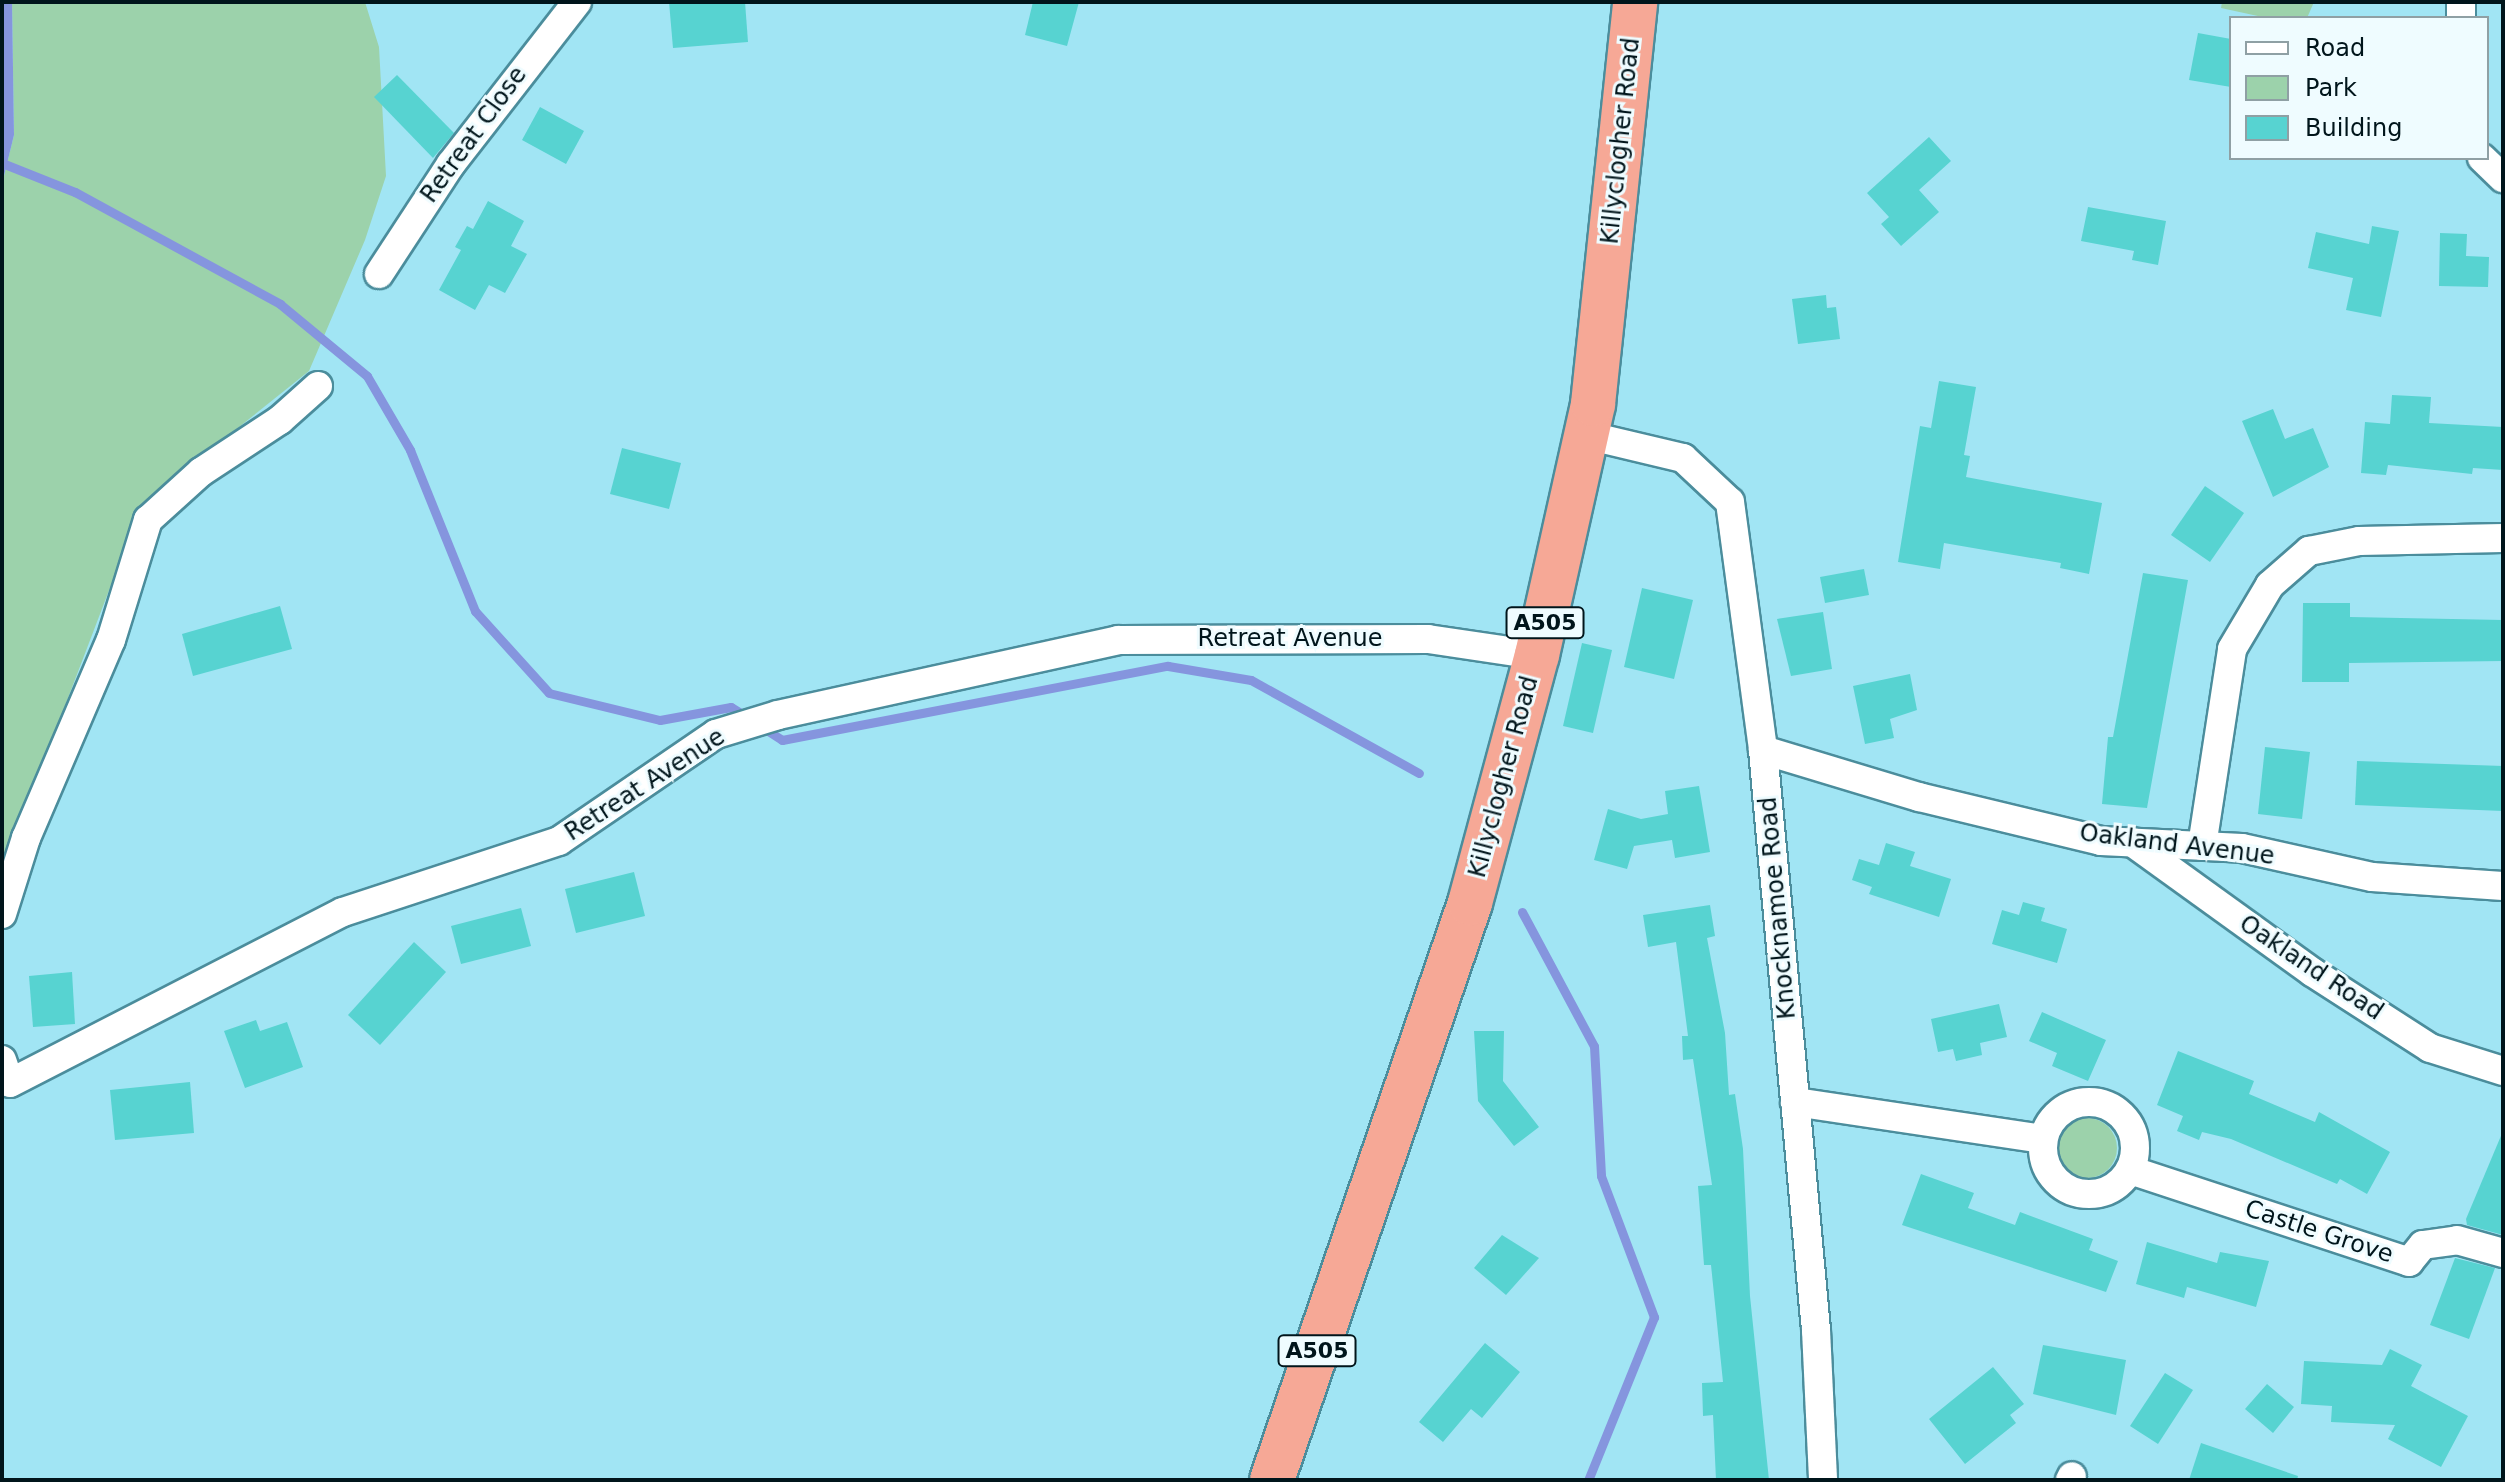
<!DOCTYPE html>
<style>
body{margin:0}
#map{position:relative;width:2505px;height:1482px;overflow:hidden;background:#a1e5f4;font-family:"DejaVu Sans",sans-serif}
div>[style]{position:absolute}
.green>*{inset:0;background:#9cd2ab}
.round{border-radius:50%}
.water>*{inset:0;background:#8595de}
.stream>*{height:9px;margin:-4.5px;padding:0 4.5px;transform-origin:4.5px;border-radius:4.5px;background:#8595de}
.building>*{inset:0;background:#57d3d1}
.roads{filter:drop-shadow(2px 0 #4b8d9c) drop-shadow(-2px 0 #4b8d9c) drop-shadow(0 2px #4b8d9c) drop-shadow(0 -2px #4b8d9c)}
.street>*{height:28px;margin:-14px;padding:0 14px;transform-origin:14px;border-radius:14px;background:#fff}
.street>.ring{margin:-14px;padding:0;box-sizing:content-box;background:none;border:28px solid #fff;border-radius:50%}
.highway>*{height:44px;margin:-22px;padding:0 22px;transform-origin:22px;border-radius:22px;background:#f6a896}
span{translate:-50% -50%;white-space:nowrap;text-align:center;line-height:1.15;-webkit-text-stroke:6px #effcff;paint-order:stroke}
.shield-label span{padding:2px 6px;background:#effcff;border:2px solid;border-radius:6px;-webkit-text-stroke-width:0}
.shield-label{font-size:22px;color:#00151b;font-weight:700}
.street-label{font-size:24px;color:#00151b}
.frame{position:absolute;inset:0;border:4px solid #00151b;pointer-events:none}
.legend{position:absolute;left:2229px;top:16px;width:260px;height:144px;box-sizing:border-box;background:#effcff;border:2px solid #8fa0a4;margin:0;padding:10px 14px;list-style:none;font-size:24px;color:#00151b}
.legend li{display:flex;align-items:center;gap:16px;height:40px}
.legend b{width:40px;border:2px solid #8fa0a4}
</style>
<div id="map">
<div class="green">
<i style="clip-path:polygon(12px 2px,365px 2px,379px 47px,386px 176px,365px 240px,309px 371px,184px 471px,137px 517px,2px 871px,2px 184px,14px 135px)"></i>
<i style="clip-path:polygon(2222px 2px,2314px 2px,2307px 18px,2267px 18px,2221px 8px)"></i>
<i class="round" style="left:2057px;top:1118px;width:60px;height:60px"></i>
</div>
<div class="water">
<i style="clip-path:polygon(2px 2px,12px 2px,14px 135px,2px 184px)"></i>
</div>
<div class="stream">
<i style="left:2px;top:163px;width:79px;rotate:21.7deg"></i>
<i style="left:75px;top:192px;width:234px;rotate:28.6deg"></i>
<i style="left:280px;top:304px;width:113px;rotate:39.6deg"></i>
<i style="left:367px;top:376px;width:86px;rotate:59.8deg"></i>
<i style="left:410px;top:450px;width:174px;rotate:68deg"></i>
<i style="left:475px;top:611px;width:110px;rotate:47.9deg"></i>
<i style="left:549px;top:693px;width:114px;rotate:13.7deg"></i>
<i style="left:660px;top:720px;width:72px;rotate:-10.4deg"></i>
<i style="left:731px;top:707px;width:22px;rotate:32deg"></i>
<i style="left:762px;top:727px;width:24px;rotate:33deg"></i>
<i style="left:782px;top:740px;width:393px;rotate:-10.9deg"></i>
<i style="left:1168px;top:666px;width:84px;rotate:9.6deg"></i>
<i style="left:1251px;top:680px;width:192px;rotate:29deg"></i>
<i style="left:1522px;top:912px;width:152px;rotate:61.8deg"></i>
<i style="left:1594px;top:1046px;width:130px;rotate:86.9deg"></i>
<i style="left:1601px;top:1176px;width:151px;rotate:69.4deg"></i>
<i style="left:1654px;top:1317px;width:176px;rotate:112deg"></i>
</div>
<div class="building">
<i style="clip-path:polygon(669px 2px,745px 2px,748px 42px,673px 48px)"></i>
<i style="clip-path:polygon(1033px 2px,1079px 2px,1067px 46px,1025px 35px)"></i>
<i style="clip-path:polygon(2198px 33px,2231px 39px,2231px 87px,2189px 80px)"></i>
<i style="clip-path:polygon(397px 75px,454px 133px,433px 158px,374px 97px)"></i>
<i style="clip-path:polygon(540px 107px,584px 131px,566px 164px,522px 140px)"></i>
<i style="clip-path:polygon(1929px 137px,1951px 161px,1919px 190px,1939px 212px,1901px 246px,1881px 224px,1889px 217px,1867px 193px)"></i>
<i style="clip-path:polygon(488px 201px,524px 221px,511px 246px,527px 254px,505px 293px,489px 285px,475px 310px,439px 290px,461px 250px,455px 247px,467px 226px,473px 229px)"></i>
<i style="clip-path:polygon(2088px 207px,2166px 221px,2158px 265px,2132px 260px,2134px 251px,2081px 241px)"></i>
<i style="clip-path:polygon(2372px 226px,2399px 231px,2381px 317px,2346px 310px,2353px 278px,2308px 268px,2316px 232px,2369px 244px)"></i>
<i style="clip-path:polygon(2440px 233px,2467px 234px,2466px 256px,2489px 257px,2488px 287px,2439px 286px)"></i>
<i style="clip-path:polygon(1826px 295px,1827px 308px,1836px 307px,1840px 339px,1798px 344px,1792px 299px)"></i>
<i style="clip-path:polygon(1939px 381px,1976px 387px,1964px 455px,1970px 456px,1966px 477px,2102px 503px,2089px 574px,2060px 568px,2061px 563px,1944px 543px,1940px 569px,1898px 562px,1920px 426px,1931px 428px)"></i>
<i style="clip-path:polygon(2392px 395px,2431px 397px,2429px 423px,2503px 427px,2503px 470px,2473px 468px,2472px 474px,2388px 465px,2386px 475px,2361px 473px,2365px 422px,2390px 424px)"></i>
<i style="clip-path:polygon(2273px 409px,2285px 439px,2313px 428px,2329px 467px,2273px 497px,2242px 421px)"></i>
<i style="clip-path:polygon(622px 448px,681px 463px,669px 509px,610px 494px)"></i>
<i style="clip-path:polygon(2205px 486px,2244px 513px,2210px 562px,2171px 535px)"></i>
<i style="clip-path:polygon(1864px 569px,1869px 595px,1825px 603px,1820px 577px)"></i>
<i style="clip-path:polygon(2143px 573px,2188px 580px,2147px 808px,2102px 804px,2108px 737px,2113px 737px)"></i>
<i style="clip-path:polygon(1642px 588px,1693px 600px,1674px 679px,1624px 667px)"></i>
<i style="clip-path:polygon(2303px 603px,2350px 603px,2350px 617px,2503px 620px,2503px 661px,2349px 663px,2349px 682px,2302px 682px)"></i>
<i style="clip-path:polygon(280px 606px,292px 649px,193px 676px,182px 634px)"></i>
<i style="clip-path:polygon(1823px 612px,1832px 669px,1791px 676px,1777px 619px)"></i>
<i style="clip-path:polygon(1582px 643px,1612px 650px,1593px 733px,1563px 726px)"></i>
<i style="clip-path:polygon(1910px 674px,1917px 710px,1890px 719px,1894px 738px,1865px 744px,1853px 686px)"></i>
<i style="clip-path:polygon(2265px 747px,2310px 752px,2302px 819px,2258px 814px)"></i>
<i style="clip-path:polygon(2357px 761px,2503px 766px,2503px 811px,2355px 805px)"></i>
<i style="clip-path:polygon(1699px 786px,1710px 852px,1675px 858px,1672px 840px,1634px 846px,1627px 869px,1594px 860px,1608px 809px,1641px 819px,1668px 814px,1665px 791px)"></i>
<i style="clip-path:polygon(1886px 843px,1915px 852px,1910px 866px,1951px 879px,1939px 917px,1869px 894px,1872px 887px,1852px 880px,1859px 859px,1879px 865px)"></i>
<i style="clip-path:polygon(634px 872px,645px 916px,576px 933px,565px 889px)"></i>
<i style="clip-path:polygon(2023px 902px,2045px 908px,2041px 921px,2067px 929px,2057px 963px,1992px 944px,2002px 910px,2019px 915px)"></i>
<i style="clip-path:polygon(1710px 905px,1715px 936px,1707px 938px,1725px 1033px,1729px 1095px,1735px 1094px,1743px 1149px,1750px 1296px,1769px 1480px,1716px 1480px,1713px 1415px,1703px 1416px,1702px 1383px,1723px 1382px,1711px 1265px,1704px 1265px,1698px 1186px,1712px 1185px,1693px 1059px,1683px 1060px,1682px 1036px,1688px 1036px,1676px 942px,1648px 947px,1643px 915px)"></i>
<i style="clip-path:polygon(521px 908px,531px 946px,461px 964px,451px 926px)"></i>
<i style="clip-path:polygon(414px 942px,446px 972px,380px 1045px,348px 1015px)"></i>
<i style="clip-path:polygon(72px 972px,75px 1024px,33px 1027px,29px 976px)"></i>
<i style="clip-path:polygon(1999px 1004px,2007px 1037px,1980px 1043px,1982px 1055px,1956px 1061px,1953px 1049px,1938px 1052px,1931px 1019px)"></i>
<i style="clip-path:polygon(2042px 1012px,2106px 1040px,2088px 1081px,2052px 1066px,2057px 1053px,2029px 1041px)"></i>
<i style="clip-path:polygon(256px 1020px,260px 1031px,287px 1022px,303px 1067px,245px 1088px,224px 1031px)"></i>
<i style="clip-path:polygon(1474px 1031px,1504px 1031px,1503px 1081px,1539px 1127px,1514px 1146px,1478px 1101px)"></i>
<i style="clip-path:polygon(2178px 1051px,2254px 1081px,2249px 1094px,2315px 1122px,2319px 1112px,2390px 1152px,2367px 1194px,2340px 1179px,2337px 1184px,2231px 1139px,2202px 1132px,2199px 1140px,2177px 1131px,2183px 1116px,2157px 1105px)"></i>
<i style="clip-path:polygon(190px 1082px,194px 1133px,115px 1140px,110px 1090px)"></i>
<i style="clip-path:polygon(2503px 1131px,2503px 1235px,2467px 1225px,2466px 1219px)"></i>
<i style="clip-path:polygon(1921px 1174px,1974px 1193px,1968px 1208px,2015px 1225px,2020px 1212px,2093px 1239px,2089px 1250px,2118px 1261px,2106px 1292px,1902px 1225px)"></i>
<i style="clip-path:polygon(1502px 1235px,1539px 1258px,1506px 1295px,1474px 1268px)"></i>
<i style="clip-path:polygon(2147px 1242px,2217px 1263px,2220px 1252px,2269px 1261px,2256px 1307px,2187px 1287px,2184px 1298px,2136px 1284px)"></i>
<i style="clip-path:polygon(2455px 1258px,2495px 1268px,2469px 1339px,2430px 1325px)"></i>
<i style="clip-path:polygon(1485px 1343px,1520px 1372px,1482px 1418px,1471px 1409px,1443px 1442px,1419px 1422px)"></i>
<i style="clip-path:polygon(2043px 1345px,2126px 1360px,2116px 1415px,2033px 1394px)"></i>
<i style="clip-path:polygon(2390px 1349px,2422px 1365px,2411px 1386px,2468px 1416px,2441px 1467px,2388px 1439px,2395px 1425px,2331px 1422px,2332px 1406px,2301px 1404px,2304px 1361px,2382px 1365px)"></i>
<i style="clip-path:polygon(1993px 1367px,2024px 1404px,2010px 1415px,2016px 1423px,1965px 1464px,1929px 1419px)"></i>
<i style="clip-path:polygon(2165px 1373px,2193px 1390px,2158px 1444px,2130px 1426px)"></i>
<i style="clip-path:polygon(2267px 1384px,2294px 1407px,2273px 1433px,2245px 1409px)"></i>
<i style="clip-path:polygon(2201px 1443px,2298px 1476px,2297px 1480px,2189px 1480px)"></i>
</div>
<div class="roads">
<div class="street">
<i style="left:2461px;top:18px;width:16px;rotate:-90deg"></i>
<i style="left:2482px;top:158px;width:29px;rotate:44deg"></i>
<i style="left:379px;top:274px;width:131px;rotate:-56.8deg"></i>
<i style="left:451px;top:164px;width:205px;rotate:-52.1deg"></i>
<i style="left:1586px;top:435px;width:100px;rotate:13.3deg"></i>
<i style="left:1683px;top:458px;width:64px;rotate:43.1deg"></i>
<i style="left:1730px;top:502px;width:250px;rotate:82.4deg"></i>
<i style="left:1763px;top:750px;width:582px;rotate:84.78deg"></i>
<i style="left:1816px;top:1330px;width:150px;rotate:87.3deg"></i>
<i style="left:1763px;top:750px;width:163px;rotate:16.8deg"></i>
<i style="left:1919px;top:797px;width:187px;rotate:13.6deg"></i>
<i style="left:2101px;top:841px;width:141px;rotate:2.8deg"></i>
<i style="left:2242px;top:848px;width:133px;rotate:12.6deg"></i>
<i style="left:2372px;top:877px;width:131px;rotate:3.9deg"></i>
<i style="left:2132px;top:842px;width:222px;rotate:35.8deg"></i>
<i style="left:2312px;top:972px;width:140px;rotate:32.8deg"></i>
<i style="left:2430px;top:1048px;width:77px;rotate:17.5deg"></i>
<i style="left:2202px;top:846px;width:199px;rotate:-81.3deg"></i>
<i style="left:2232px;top:649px;width:74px;rotate:-59.3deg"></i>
<i style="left:2270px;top:585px;width:52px;rotate:-41.1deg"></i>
<i style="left:2309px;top:551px;width:51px;rotate:-11.3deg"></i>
<i style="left:2359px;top:541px;width:144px;rotate:-1.2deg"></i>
<i style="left:2px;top:914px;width:80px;rotate:-72.5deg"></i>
<i style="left:26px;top:838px;width:215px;rotate:-66.8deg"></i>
<i style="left:111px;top:640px;width:126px;rotate:-72.9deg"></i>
<i style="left:148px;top:520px;width:72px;rotate:-42.2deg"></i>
<i style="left:201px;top:472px;width:95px;rotate:-33.4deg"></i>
<i style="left:280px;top:420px;width:51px;rotate:-41.8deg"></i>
<i style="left:2px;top:1060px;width:24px;rotate:71deg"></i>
<i style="left:10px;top:1083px;width:374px;rotate:-27.2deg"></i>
<i style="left:343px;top:912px;width:227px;rotate:-18.2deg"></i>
<i style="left:559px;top:841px;width:190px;rotate:-34.3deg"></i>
<i style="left:716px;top:734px;width:65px;rotate:-17deg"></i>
<i style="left:778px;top:715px;width:348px;rotate:-12.4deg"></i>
<i style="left:1118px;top:640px;width:310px;rotate:-0.2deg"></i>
<i style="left:1428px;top:639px;width:110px;rotate:8.4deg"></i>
<i style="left:1795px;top:1102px;width:251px;rotate:8.5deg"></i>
<i class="ring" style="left:2043px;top:1102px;width:64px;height:64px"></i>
<i style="left:2130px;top:1170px;width:294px;rotate:18.2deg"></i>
<i style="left:2409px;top:1262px;width:22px;rotate:-51deg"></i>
<i style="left:2423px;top:1245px;width:34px;rotate:-8deg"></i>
<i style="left:2457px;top:1240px;width:48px;rotate:15.8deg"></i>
<i style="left:2070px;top:1480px;width:4px;rotate:-63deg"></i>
</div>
<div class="highway">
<i style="left:1272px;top:1480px;width:610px;rotate:-71.06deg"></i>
<i style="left:1470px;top:903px;width:257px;rotate:-74.9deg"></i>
<i style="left:1537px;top:655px;width:257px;rotate:-77.4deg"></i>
<i style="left:1593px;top:404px;width:404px;rotate:-84deg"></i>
</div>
</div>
<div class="shield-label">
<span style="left:1545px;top:623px">A505</span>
<span style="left:1317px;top:1351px">A505</span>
</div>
<div class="street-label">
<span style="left:474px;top:135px;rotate:-54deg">Retreat Close</span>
<span style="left:1621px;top:141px;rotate:-84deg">Killyclogher Road</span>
<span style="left:1290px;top:639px">Retreat Avenue</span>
<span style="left:1504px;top:777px;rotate:-75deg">Killyclogher Road</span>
<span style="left:645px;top:785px;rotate:-33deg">Retreat Avenue</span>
<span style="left:2177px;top:845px;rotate:7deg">Oakland Avenue</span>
<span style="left:1778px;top:908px;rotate:-95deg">Knocknamoe Road</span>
<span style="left:2311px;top:968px;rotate:34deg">Oakland Road</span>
<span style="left:2319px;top:1232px;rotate:18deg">Castle Grove</span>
</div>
<div class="frame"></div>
<ul class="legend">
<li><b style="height:10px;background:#fff"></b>Road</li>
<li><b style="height:22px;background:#9cd2ab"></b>Park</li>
<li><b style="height:22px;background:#57d3d1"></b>Building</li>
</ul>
</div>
